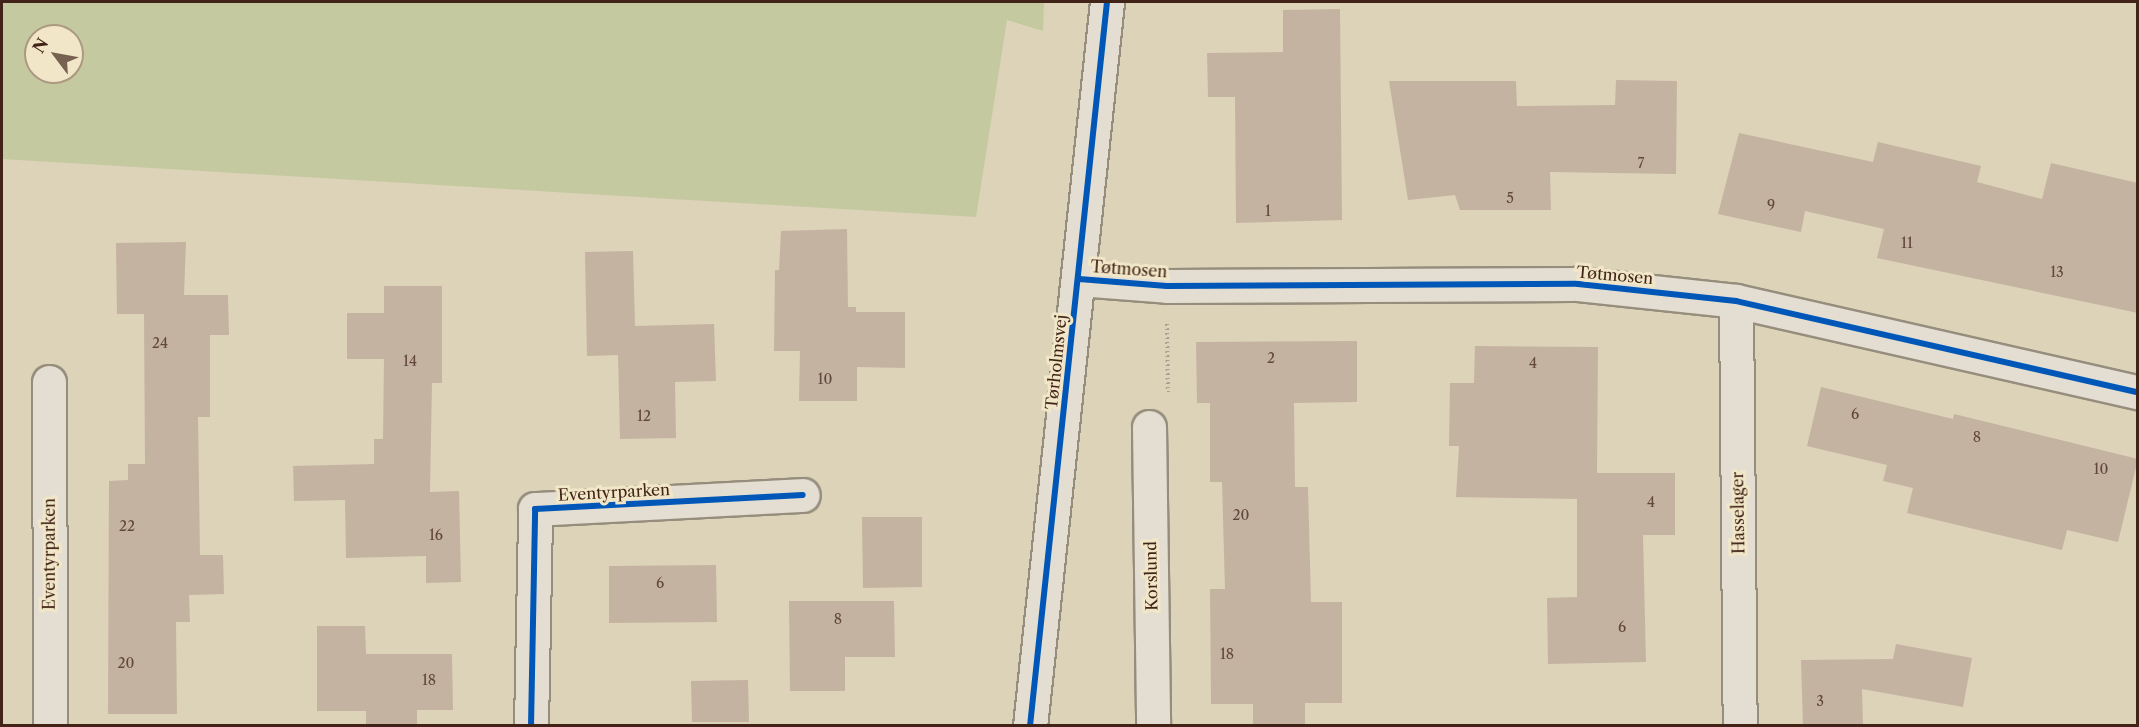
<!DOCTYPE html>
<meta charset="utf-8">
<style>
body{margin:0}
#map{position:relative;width:2139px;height:727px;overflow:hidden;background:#dcd3b9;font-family:"Libre Caslon Text",serif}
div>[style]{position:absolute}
.green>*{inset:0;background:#c5c9a0}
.building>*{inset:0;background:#c4b3a0}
.path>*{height:4px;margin-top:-2px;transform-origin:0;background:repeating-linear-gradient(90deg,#a7a095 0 1.5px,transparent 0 4.5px)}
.roads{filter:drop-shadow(2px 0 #968d7d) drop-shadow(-2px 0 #968d7d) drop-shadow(0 2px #968d7d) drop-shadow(0 -2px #968d7d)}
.minor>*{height:33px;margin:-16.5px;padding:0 16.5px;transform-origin:16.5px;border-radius:16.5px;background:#e3ded1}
.cycleway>*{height:6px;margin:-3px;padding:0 3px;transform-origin:3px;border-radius:3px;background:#0057b8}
span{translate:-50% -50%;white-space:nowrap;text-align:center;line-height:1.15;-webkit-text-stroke:6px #f1e7c8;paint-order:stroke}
.number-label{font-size:14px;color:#62473a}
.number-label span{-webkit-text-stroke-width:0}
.street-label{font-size:16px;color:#412318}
.frame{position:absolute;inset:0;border:3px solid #412318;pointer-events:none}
.north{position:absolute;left:24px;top:24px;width:60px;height:60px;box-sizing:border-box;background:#f1e7c8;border:2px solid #ab9982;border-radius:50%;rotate:302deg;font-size:16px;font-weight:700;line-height:24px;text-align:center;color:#412318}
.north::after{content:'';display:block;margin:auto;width:21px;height:27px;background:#776150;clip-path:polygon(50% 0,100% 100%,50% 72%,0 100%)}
</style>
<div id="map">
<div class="green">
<i style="clip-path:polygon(evenodd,2px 2px,1044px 2px,1043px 31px,1007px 20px,976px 217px,2px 159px,2px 2px,36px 36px,72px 36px,72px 72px,36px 72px,36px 36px)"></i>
</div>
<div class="building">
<i style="clip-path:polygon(1340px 9px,1342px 220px,1236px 223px,1235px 97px,1208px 97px,1207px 53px,1283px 52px,1283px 10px)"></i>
<i style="clip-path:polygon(1616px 80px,1677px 81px,1676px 174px,1550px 172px,1551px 210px,1460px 210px,1455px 195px,1408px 200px,1389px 81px,1516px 81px,1517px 106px,1615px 105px)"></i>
<i style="clip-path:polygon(1739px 133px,1873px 162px,1878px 142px,1981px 166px,1977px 182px,2042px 199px,2051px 163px,2138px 183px,2138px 313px,1877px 258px,1884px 229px,1805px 211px,1801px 232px,1718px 214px)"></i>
<i style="clip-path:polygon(847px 229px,848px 307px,856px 307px,856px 312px,905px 312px,905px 368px,857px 367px,857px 401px,799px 401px,800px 351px,774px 351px,775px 270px,779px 270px,781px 231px)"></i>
<i style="clip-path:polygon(186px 242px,184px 295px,228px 295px,229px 335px,210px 335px,210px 417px,198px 417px,200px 555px,223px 555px,224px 594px,189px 595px,190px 622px,176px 622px,177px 714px,108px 714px,109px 481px,128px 480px,128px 464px,145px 464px,144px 314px,117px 314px,116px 243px)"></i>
<i style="clip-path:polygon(633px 251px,635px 326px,714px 324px,716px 381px,675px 382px,676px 438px,620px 439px,618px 355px,587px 356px,585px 252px)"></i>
<i style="clip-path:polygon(384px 286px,442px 286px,442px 383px,432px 383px,430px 492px,459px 491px,461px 582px,426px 583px,426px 556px,346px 558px,345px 500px,294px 501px,293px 466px,374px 464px,374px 439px,383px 439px,384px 359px,347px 359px,347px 313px,384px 313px)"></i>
<i style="clip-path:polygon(1357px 341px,1357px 402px,1294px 403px,1295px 487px,1308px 487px,1311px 602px,1342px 602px,1342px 703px,1305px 703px,1305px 726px,1253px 726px,1253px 704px,1211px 704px,1210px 589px,1225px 589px,1222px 482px,1210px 482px,1210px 403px,1197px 403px,1196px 342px)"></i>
<i style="clip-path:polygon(1475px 346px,1598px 347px,1597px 473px,1675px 473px,1675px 535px,1643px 535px,1646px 662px,1548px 664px,1547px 598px,1577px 597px,1577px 499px,1456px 497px,1459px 446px,1449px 446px,1450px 383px,1474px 383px)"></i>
<i style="clip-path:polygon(1821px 387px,1953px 419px,1954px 414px,2138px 459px,2118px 542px,2067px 530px,2062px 550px,1907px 513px,1913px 488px,1883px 481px,1887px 465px,1807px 446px)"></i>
<i style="clip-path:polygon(862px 517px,922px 517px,922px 587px,863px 588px)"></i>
<i style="clip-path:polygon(716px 565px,717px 622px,609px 623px,609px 566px)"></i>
<i style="clip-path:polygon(789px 601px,894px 601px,895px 657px,845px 657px,845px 691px,790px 691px)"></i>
<i style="clip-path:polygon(317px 626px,365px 626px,366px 654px,452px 654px,453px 710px,417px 710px,417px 726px,366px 726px,366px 711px,317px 711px)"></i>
<i style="clip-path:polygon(1896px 644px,1972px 658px,1963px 707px,1862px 689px,1863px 726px,1803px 726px,1801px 660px,1893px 659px)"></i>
<i style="clip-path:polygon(748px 680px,749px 722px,692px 722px,691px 681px)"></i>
</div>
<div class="path">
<i style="left:1167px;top:324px;width:68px;rotate:89.2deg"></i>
</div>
<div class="roads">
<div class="minor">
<i style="left:1079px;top:279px;width:88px;rotate:4.5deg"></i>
<i style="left:1167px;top:286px;width:411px;rotate:-0.3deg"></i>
<i style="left:1578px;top:284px;width:159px;rotate:6.1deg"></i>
<i style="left:1736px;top:301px;width:412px;rotate:12.8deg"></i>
<i style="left:1736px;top:301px;width:425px;rotate:89.5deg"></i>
<i style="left:49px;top:382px;width:344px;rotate:89.8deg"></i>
<i style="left:1149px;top:427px;width:299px;rotate:89.2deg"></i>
<i style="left:531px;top:726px;width:217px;rotate:-88.9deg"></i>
<i style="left:535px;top:509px;width:268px;rotate:-3deg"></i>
<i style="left:1030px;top:726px;width:728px;rotate:-83.93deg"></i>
</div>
</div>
<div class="cycleway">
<i style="left:1079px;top:279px;width:88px;rotate:4.5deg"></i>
<i style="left:1167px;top:286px;width:411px;rotate:-0.3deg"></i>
<i style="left:1578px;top:284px;width:159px;rotate:6.1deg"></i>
<i style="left:1736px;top:301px;width:412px;rotate:12.8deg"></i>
<i style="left:531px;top:726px;width:217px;rotate:-88.9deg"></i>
<i style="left:535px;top:509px;width:268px;rotate:-3deg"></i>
<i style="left:1030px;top:726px;width:728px;rotate:-83.93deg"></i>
</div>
<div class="number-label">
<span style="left:1641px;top:163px">7</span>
<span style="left:1510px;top:198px">5</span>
<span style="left:1771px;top:205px">9</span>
<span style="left:1268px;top:211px">1</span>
<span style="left:1907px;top:243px">11</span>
<span style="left:2057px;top:272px">13</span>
<span style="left:160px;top:343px">24</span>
<span style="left:1271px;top:358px">2</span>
<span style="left:410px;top:361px">14</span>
<span style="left:1533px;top:363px">4</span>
<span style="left:825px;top:379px">10</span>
<span style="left:1855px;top:414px">6</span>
<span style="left:644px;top:416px">12</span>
<span style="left:1977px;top:437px">8</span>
<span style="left:2101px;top:469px">10</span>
<span style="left:1651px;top:502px">4</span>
<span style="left:1241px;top:515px">20</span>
<span style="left:127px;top:526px">22</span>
<span style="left:436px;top:535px">16</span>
<span style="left:660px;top:583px">6</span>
<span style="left:838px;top:619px">8</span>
<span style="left:1622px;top:627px">6</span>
<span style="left:1227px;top:654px">18</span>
<span style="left:126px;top:663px">20</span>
<span style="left:429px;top:680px">18</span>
<span style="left:1820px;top:701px">3</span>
</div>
<div class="street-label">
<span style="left:1129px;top:269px;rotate:4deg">Tøtmosen</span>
<span style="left:1615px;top:275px;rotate:5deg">Tøtmosen</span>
<span style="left:1056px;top:362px;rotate:-84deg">Tørholmsvej</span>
<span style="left:614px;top:492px;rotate:-3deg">Eventyrparken</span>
<span style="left:1738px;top:513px;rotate:-91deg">Hasselager</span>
<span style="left:49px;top:554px;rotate:-90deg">Eventyrparken</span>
<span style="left:1151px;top:576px;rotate:-91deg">Korslund</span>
</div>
<div class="frame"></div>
<div class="north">N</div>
</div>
